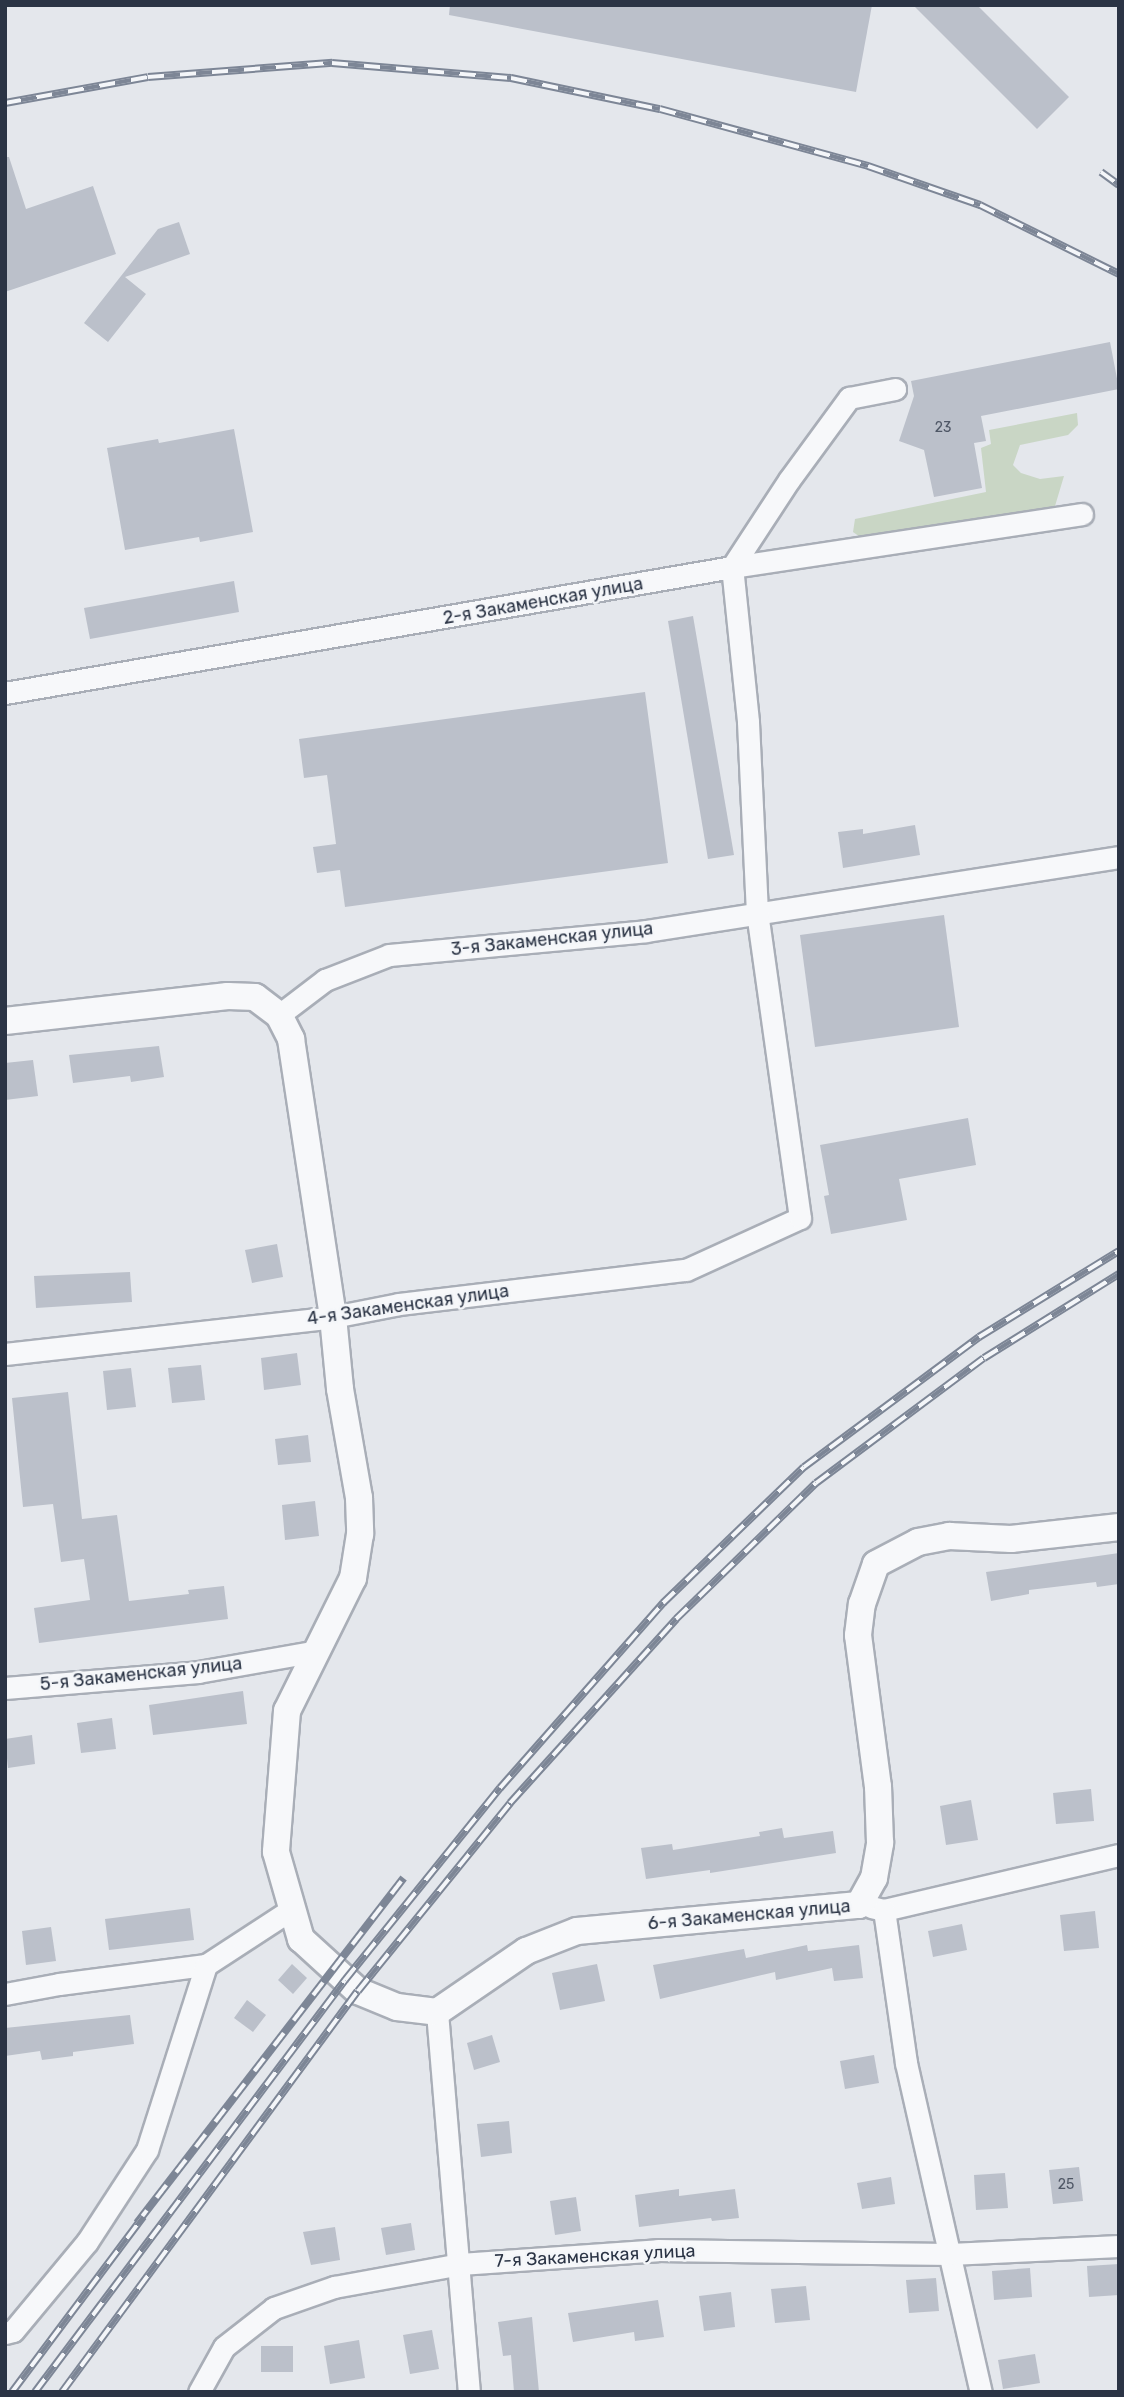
<!DOCTYPE html>
<meta charset="utf-8">
<style>
body{margin:0}
#map{position:relative;width:1124px;height:2397px;overflow:hidden;background:#e4e7ec;font-family:Rubik,sans-serif}
div>[style]{position:absolute}
.green>*{inset:0;background:#c9d6c5}
.building>*{inset:0;background:#bbc0ca}
.roads{filter:drop-shadow(2px 0 #a9aeb7) drop-shadow(-2px 0 #a9aeb7) drop-shadow(0 2px #a9aeb7) drop-shadow(0 -2px #a9aeb7)}
.minor>*{height:21px;margin:-10.5px;padding:0 10.5px;transform-origin:10.5px;border-radius:10.5px;background:#f7f8fa}
.tertiary>*{height:26px;margin:-13px;padding:0 13px;transform-origin:13px;border-radius:13px;background:#f7f8fa}
.rail>*{height:8px;margin-top:-4px;transform-origin:0;background:repeating-linear-gradient(90deg,#f4f6f9 0 16px,#7d8696 0 32px);box-sizing:border-box;border-block:2px solid #7d8696}
span{translate:-50% -50%;white-space:nowrap;text-align:center;line-height:1.15;-webkit-text-stroke:5px #f4f6f9;paint-order:stroke}
.number-label{font-size:14px;color:#4f5766}
.number-label span{-webkit-text-stroke-width:0}
.street-label{font-size:18px;color:#2b3445}
.frame{position:absolute;inset:0;border:7px solid #2b3445;pointer-events:none}
</style>
<div id="map">
<div class="green">
<i style="clip-path:polygon(1077px 413px,1078px 425px,1068px 435px,1020px 445px,1013px 465px,1021px 473px,1040px 479px,1064px 476px,1055px 506px,863px 539px,853px 532px,855px 519px,986px 492px,981px 448px,991px 444px,989px 430px)"></i>
</div>
<div class="building">
<i style="clip-path:polygon(450px 5px,872px 5px,856px 92px,449px 15px)"></i>
<i style="clip-path:polygon(913px 5px,977px 5px,1069px 97px,1037px 129px)"></i>
<i style="clip-path:polygon(5px 157px,9px 157px,26px 209px,93px 186px,116px 254px,5px 292px)"></i>
<i style="clip-path:polygon(179px 222px,190px 254px,125px 277px,146px 294px,108px 342px,84px 323px,158px 229px)"></i>
<i style="clip-path:polygon(1110px 342px,1119px 389px,981px 416px,986px 441px,974px 443px,982px 488px,934px 497px,924px 450px,899px 441px,914px 396px,911px 381px)"></i>
<i style="clip-path:polygon(234px 429px,253px 532px,200px 542px,199px 537px,125px 550px,107px 448px,158px 439px,159px 443px)"></i>
<i style="clip-path:polygon(234px 581px,239px 612px,90px 639px,84px 608px)"></i>
<i style="clip-path:polygon(693px 616px,734px 855px,708px 859px,668px 621px)"></i>
<i style="clip-path:polygon(645px 692px,668px 863px,345px 907px,340px 870px,317px 873px,313px 847px,336px 844px,327px 775px,304px 778px,299px 739px)"></i>
<i style="clip-path:polygon(915px 825px,920px 855px,843px 868px,838px 832px,863px 829px,863px 834px)"></i>
<i style="clip-path:polygon(944px 915px,959px 1027px,815px 1047px,800px 935px)"></i>
<i style="clip-path:polygon(159px 1046px,164px 1077px,131px 1082px,130px 1076px,73px 1083px,69px 1055px)"></i>
<i style="clip-path:polygon(33px 1060px,38px 1096px,5px 1100px,5px 1063px)"></i>
<i style="clip-path:polygon(968px 1118px,976px 1165px,899px 1179px,907px 1220px,831px 1234px,824px 1196px,829px 1195px,820px 1145px)"></i>
<i style="clip-path:polygon(277px 1244px,283px 1277px,252px 1283px,245px 1250px)"></i>
<i style="clip-path:polygon(130px 1272px,132px 1302px,36px 1308px,34px 1276px)"></i>
<i style="clip-path:polygon(297px 1353px,301px 1385px,264px 1390px,261px 1358px)"></i>
<i style="clip-path:polygon(201px 1365px,205px 1400px,172px 1403px,168px 1368px)"></i>
<i style="clip-path:polygon(131px 1368px,136px 1407px,107px 1410px,103px 1371px)"></i>
<i style="clip-path:polygon(68px 1392px,82px 1519px,117px 1515px,129px 1601px,189px 1594px,188px 1590px,224px 1586px,228px 1619px,39px 1643px,34px 1608px,90px 1600px,84px 1559px,61px 1562px,53px 1504px,23px 1507px,12px 1398px)"></i>
<i style="clip-path:polygon(308px 1435px,311px 1462px,278px 1465px,275px 1439px)"></i>
<i style="clip-path:polygon(315px 1501px,319px 1536px,285px 1540px,282px 1505px)"></i>
<i style="clip-path:polygon(1119px 1553px,1119px 1584px,1097px 1587px,1096px 1582px,1029px 1590px,1029px 1594px,991px 1601px,986px 1572px)"></i>
<i style="clip-path:polygon(243px 1691px,247px 1724px,153px 1735px,149px 1705px)"></i>
<i style="clip-path:polygon(112px 1718px,116px 1749px,81px 1753px,77px 1723px)"></i>
<i style="clip-path:polygon(32px 1735px,35px 1764px,8px 1768px,5px 1739px)"></i>
<i style="clip-path:polygon(1091px 1789px,1094px 1821px,1056px 1824px,1053px 1793px)"></i>
<i style="clip-path:polygon(971px 1800px,978px 1840px,946px 1845px,940px 1806px)"></i>
<i style="clip-path:polygon(782px 1828px,784px 1838px,833px 1831px,836px 1853px,710px 1873px,710px 1870px,646px 1879px,641px 1848px,672px 1844px,673px 1850px,760px 1836px,759px 1832px)"></i>
<i style="clip-path:polygon(190px 1908px,194px 1940px,109px 1950px,105px 1919px)"></i>
<i style="clip-path:polygon(1095px 1911px,1099px 1948px,1064px 1951px,1060px 1915px)"></i>
<i style="clip-path:polygon(962px 1924px,967px 1950px,933px 1957px,928px 1931px)"></i>
<i style="clip-path:polygon(51px 1927px,56px 1961px,26px 1965px,22px 1931px)"></i>
<i style="clip-path:polygon(807px 1945px,808px 1951px,859px 1945px,863px 1978px,834px 1981px,832px 1968px,776px 1980px,775px 1972px,660px 1999px,653px 1965px,744px 1949px,746px 1958px)"></i>
<i style="clip-path:polygon(292px 1964px,307px 1978px,293px 1994px,278px 1980px)"></i>
<i style="clip-path:polygon(597px 1964px,605px 2001px,560px 2010px,552px 1973px)"></i>
<i style="clip-path:polygon(247px 2000px,266px 2015px,253px 2032px,234px 2018px)"></i>
<i style="clip-path:polygon(130px 2015px,134px 2044px,73px 2052px,73px 2056px,42px 2060px,40px 2051px,5px 2056px,5px 2028px)"></i>
<i style="clip-path:polygon(492px 2035px,500px 2062px,474px 2070px,467px 2043px)"></i>
<i style="clip-path:polygon(874px 2055px,879px 2083px,845px 2089px,840px 2061px)"></i>
<i style="clip-path:polygon(509px 2121px,512px 2153px,481px 2157px,477px 2124px)"></i>
<i style="clip-path:polygon(1079px 2167px,1083px 2201px,1053px 2204px,1049px 2170px)"></i>
<i style="clip-path:polygon(1005px 2173px,1008px 2208px,976px 2210px,974px 2175px)"></i>
<i style="clip-path:polygon(891px 2177px,895px 2204px,862px 2209px,857px 2183px)"></i>
<i style="clip-path:polygon(679px 2189px,679px 2196px,735px 2189px,739px 2218px,712px 2221px,711px 2218px,639px 2227px,635px 2195px)"></i>
<i style="clip-path:polygon(576px 2197px,581px 2231px,555px 2235px,550px 2201px)"></i>
<i style="clip-path:polygon(411px 2223px,415px 2250px,386px 2255px,381px 2228px)"></i>
<i style="clip-path:polygon(335px 2227px,340px 2260px,311px 2265px,303px 2232px)"></i>
<i style="clip-path:polygon(1119px 2264px,1119px 2295px,1089px 2297px,1087px 2266px)"></i>
<i style="clip-path:polygon(1030px 2268px,1032px 2297px,994px 2300px,992px 2271px)"></i>
<i style="clip-path:polygon(936px 2278px,939px 2311px,909px 2313px,906px 2280px)"></i>
<i style="clip-path:polygon(806px 2286px,810px 2320px,775px 2323px,771px 2289px)"></i>
<i style="clip-path:polygon(731px 2292px,735px 2327px,704px 2331px,699px 2296px)"></i>
<i style="clip-path:polygon(658px 2300px,664px 2337px,635px 2341px,634px 2332px,573px 2342px,568px 2313px)"></i>
<i style="clip-path:polygon(532px 2317px,539px 2392px,514px 2392px,511px 2355px,503px 2356px,498px 2322px)"></i>
<i style="clip-path:polygon(432px 2330px,439px 2369px,410px 2374px,403px 2335px)"></i>
<i style="clip-path:polygon(359px 2340px,365px 2378px,330px 2384px,324px 2346px)"></i>
<i style="clip-path:polygon(261px 2346px,293px 2346px,293px 2372px,261px 2372px)"></i>
<i style="clip-path:polygon(1035px 2354px,1040px 2383px,1003px 2389px,998px 2360px)"></i>
</div>
<div class="roads">
<div class="minor">
<i style="left:5px;top:693px;width:738px;rotate:-9.83deg"></i>
<i style="left:732px;top:567px;width:354px;rotate:-8.6deg"></i>
<i style="left:279px;top:1015px;width:58px;rotate:-37.3deg"></i>
<i style="left:325px;top:980px;width:69px;rotate:-21.3deg"></i>
<i style="left:389px;top:955px;width:258px;rotate:-5.3deg"></i>
<i style="left:646px;top:931px;width:479px;rotate:-8.9deg"></i>
<i style="left:5px;top:1354px;width:330px;rotate:-6.4deg"></i>
<i style="left:333px;top:1317px;width:67px;rotate:-11.1deg"></i>
<i style="left:399px;top:1304px;width:289px;rotate:-6.8deg"></i>
<i style="left:686px;top:1270px;width:125px;rotate:-24.5deg"></i>
<i style="left:800px;top:1218px;width:308px;rotate:-98deg"></i>
<i style="left:757px;top:913px;width:192px;rotate:-92.7deg"></i>
<i style="left:748px;top:721px;width:155px;rotate:-95.9deg"></i>
<i style="left:732px;top:567px;width:104px;rotate:-56.8deg"></i>
<i style="left:789px;top:480px;width:102px;rotate:-53.8deg"></i>
<i style="left:849px;top:398px;width:47px;rotate:-11.1deg"></i>
<i style="left:5px;top:1688px;width:194px;rotate:-4.7deg"></i>
<i style="left:198px;top:1672px;width:121px;rotate:-10deg"></i>
<i style="left:871px;top:1907px;width:13px;rotate:13deg"></i>
<i style="left:884px;top:1910px;width:241px;rotate:-13.2deg"></i>
<i style="left:884px;top:1910px;width:155px;rotate:81.8deg"></i>
<i style="left:906px;top:2063px;width:337px;rotate:77.2deg"></i>
<i style="left:5px;top:1994px;width:55px;rotate:-10.5deg"></i>
<i style="left:59px;top:1984px;width:148px;rotate:-7.4deg"></i>
<i style="left:206px;top:1965px;width:103px;rotate:-33.1deg"></i>
<i style="left:437px;top:2012px;width:381px;rotate:85.2deg"></i>
<i style="left:5px;top:2333px;width:8px;rotate:-14deg"></i>
<i style="left:13px;top:2331px;width:116px;rotate:-50.3deg"></i>
<i style="left:87px;top:2242px;width:110px;rotate:-56.9deg"></i>
<i style="left:147px;top:2150px;width:194px;rotate:-72.3deg"></i>
<i style="left:199px;top:2392px;width:51px;rotate:-60.9deg"></i>
<i style="left:224px;top:2347px;width:63px;rotate:-38deg"></i>
<i style="left:274px;top:2308px;width:64px;rotate:-19.3deg"></i>
<i style="left:334px;top:2287px;width:128px;rotate:-10.3deg"></i>
<i style="left:460px;top:2264px;width:198px;rotate:-4deg"></i>
<i style="left:658px;top:2250px;width:292px;rotate:0.8deg"></i>
<i style="left:950px;top:2254px;width:169px;rotate:-2.7deg"></i>
</div>
<div class="tertiary">
<i style="left:5px;top:1021px;width:224px;rotate:-6.4deg"></i>
<i style="left:228px;top:996px;width:27px;rotate:2deg"></i>
<i style="left:255px;top:997px;width:30px;rotate:37deg"></i>
<i style="left:279px;top:1015px;width:27px;rotate:63deg"></i>
<i style="left:291px;top:1039px;width:281px;rotate:81.4deg"></i>
<i style="left:333px;top:1317px;width:72px;rotate:84.4deg"></i>
<i style="left:340px;top:1389px;width:111px;rotate:80.1deg"></i>
<i style="left:359px;top:1498px;width:36px;rotate:88deg"></i>
<i style="left:360px;top:1534px;width:45px;rotate:99deg"></i>
<i style="left:353px;top:1578px;width:148px;rotate:116.4deg"></i>
<i style="left:287px;top:1711px;width:141px;rotate:94.5deg"></i>
<i style="left:276px;top:1852px;width:91px;rotate:74deg"></i>
<i style="left:301px;top:1939px;width:77px;rotate:42.4deg"></i>
<i style="left:358px;top:1991px;width:42px;rotate:22.3deg"></i>
<i style="left:397px;top:2007px;width:40px;rotate:7.1deg"></i>
<i style="left:437px;top:2012px;width:108px;rotate:-34.4deg"></i>
<i style="left:526px;top:1951px;width:55px;rotate:-21.4deg"></i>
<i style="left:577px;top:1931px;width:283px;rotate:-5.3deg"></i>
<i style="left:859px;top:1905px;width:31px;rotate:-61deg"></i>
<i style="left:874px;top:1878px;width:36px;rotate:-80deg"></i>
<i style="left:880px;top:1843px;width:56px;rotate:-92deg"></i>
<i style="left:878px;top:1787px;width:153px;rotate:-97.5deg"></i>
<i style="left:858px;top:1635px;width:31px;rotate:-83deg"></i>
<i style="left:862px;top:1604px;width:42px;rotate:-70.7deg"></i>
<i style="left:876px;top:1564px;width:47px;rotate:-27.6deg"></i>
<i style="left:918px;top:1542px;width:32px;rotate:-11deg"></i>
<i style="left:949px;top:1536px;width:62px;rotate:2.8deg"></i>
<i style="left:1011px;top:1539px;width:109px;rotate:-6.3deg"></i>
</div>
</div>
<div class="rail">
<i style="left:5px;top:103px;width:145px;rotate:-10.3deg"></i>
<i style="left:148px;top:77px;width:185px;rotate:-4.4deg"></i>
<i style="left:332px;top:63px;width:180px;rotate:4.8deg"></i>
<i style="left:511px;top:78px;width:152px;rotate:11.8deg"></i>
<i style="left:660px;top:109px;width:216px;rotate:15.3deg"></i>
<i style="left:868px;top:166px;width:119px;rotate:19.2deg"></i>
<i style="left:980px;top:205px;width:155px;rotate:26.4deg"></i>
<i style="left:1101px;top:172px;width:22px;rotate:36deg"></i>
<i style="left:137px;top:2223px;width:436px;rotate:-52.3deg"></i>
<i style="left:12px;top:2392px;width:219px;rotate:-53.2deg"></i>
<i style="left:35px;top:2392px;width:516px;rotate:-53.04deg"></i>
<i style="left:345px;top:1980px;width:247px;rotate:-51.1deg"></i>
<i style="left:500px;top:1788px;width:247px;rotate:-48.6deg"></i>
<i style="left:663px;top:1603px;width:196px;rotate:-44deg"></i>
<i style="left:804px;top:1467px;width:218px;rotate:-36.6deg"></i>
<i style="left:979px;top:1337px;width:164px;rotate:-31.6deg"></i>
<i style="left:62px;top:2392px;width:498px;rotate:-53.6deg"></i>
<i style="left:358px;top:1991px;width:242px;rotate:-51deg"></i>
<i style="left:510px;top:1803px;width:248px;rotate:-47.9deg"></i>
<i style="left:676px;top:1619px;width:195px;rotate:-44.2deg"></i>
<i style="left:816px;top:1483px;width:209px;rotate:-36.7deg"></i>
<i style="left:984px;top:1358px;width:159px;rotate:-31.9deg"></i>
</div>
<div class="number-label">
<span style="left:943px;top:428px">23</span>
<span style="left:1066px;top:2185px">25</span>
</div>
<div class="street-label">
<span style="left:543px;top:601px;rotate:-10deg">2-я Закаменская улица</span>
<span style="left:552px;top:939px;rotate:-6deg">3-я Закаменская улица</span>
<span style="left:408px;top:1305px;rotate:-8deg">4-я Закаменская улица</span>
<span style="left:141px;top:1674px;rotate:-6deg">5-я Закаменская улица</span>
<span style="left:749px;top:1915px;rotate:-5deg">6-я Закаменская улица</span>
<span style="left:595px;top:2256px;rotate:-3deg">7-я Закаменская улица</span>
</div>
<div class="frame"></div>
</div>
